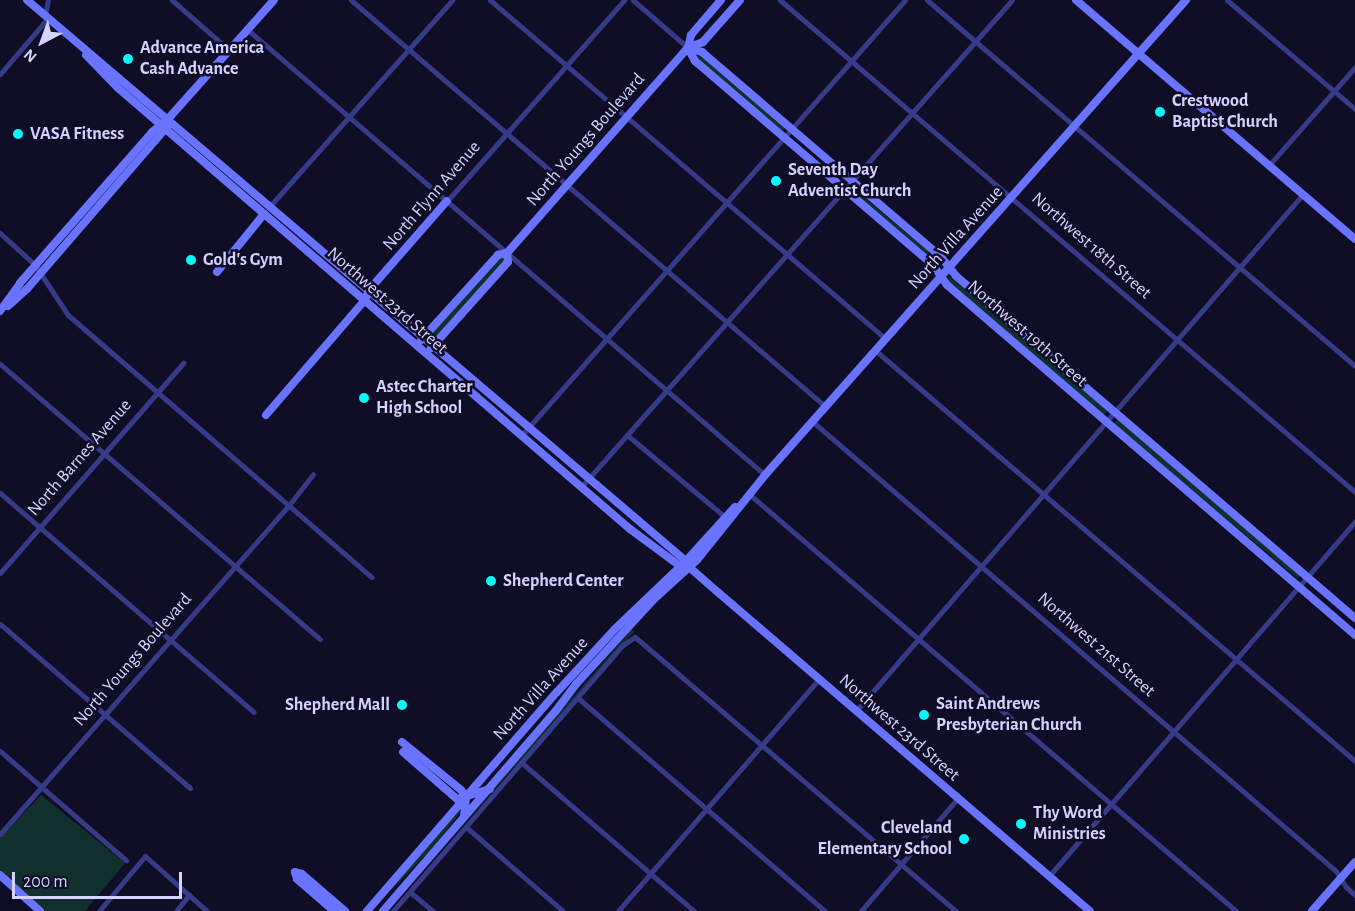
<!DOCTYPE html>
<style>
body{margin:0}
#map{position:relative;width:1355px;height:911px;overflow:hidden;background:#100e26;font-family:"Alegreya Sans",sans-serif}
div>[style]{position:absolute}
.green>*{inset:0;background:#11302d}
.street>*{height:5px;margin:-2.5px;padding:0 2.5px;transform-origin:2.5px;border-radius:2.5px;background:#373b87}
.secondary>*{height:8px;margin:-4px;padding:0 4px;transform-origin:4px;border-radius:4px;background:#6a73ff}
.dots>*{width:16px;height:16px;translate:-50% -50%;box-sizing:border-box;border:3px solid #100e26;border-radius:50%}
span{translate:-50% -50%;white-space:nowrap;text-align:center;line-height:1.15;-webkit-text-stroke:5px #100e26;paint-order:stroke}
.poi-label{font-size:18px;color:#d4d3ff;font-weight:700}
.left{translate:0 -50%;text-align:left}
.right{translate:-100% -50%;text-align:right}
.street-label{font-size:18px;color:#d4d3ff}
.north{position:absolute;left:12px;top:12px;width:60px;height:60px;-webkit-text-stroke:4px #100e26;paint-order:stroke;rotate:221deg;font-size:16px;font-weight:700;line-height:24px;text-align:center;color:#d4d3ff}
.north::after{content:'';display:block;margin:auto;width:21px;height:27px;background:#d4d3ff;clip-path:polygon(50% 0,100% 100%,50% 72%,0 100%)}
.scale{position:absolute;left:12px;top:872px;width:170px;height:27px;box-sizing:border-box;border:3px solid #d4d3ff;border-top:0;padding-left:8px;font-size:18px;line-height:21px;white-space:nowrap;color:#d4d3ff;-webkit-text-stroke:4px #100e26;paint-order:stroke}
</style>
<div id="map">
<div class="green">
<i style="clip-path:polygon(699px 54px,784px 127px,784px 130px,780px 131px,696px 58px)"></i>
<i style="clip-path:polygon(854px 189px,939px 260px,938px 263px,935px 263px,852px 192px)"></i>
<i style="clip-path:polygon(501px 254px,507px 259px,436px 339px,433px 338px,432px 333px)"></i>
<i style="clip-path:polygon(949px 276px,1107px 410px,1106px 413px,1103px 414px,948px 283px)"></i>
<i style="clip-path:polygon(1118px 419px,1300px 574px,1298px 579px,1114px 424px)"></i>
<i style="clip-path:polygon(632px 629px,634px 632px,387px 911px)"></i>
<i style="clip-path:polygon(41px 795px,125px 863px,85px 911px,46px 911px,0 870px,0 838px)"></i>
<i style="clip-path:polygon(461px 808px,459px 814px,433px 848px,374px 907px)"></i>
</div>
<div class="street">
<i style="left:172px;top:0;width:76px;rotate:41.3deg"></i>
<i style="left:351px;top:0;width:626px;rotate:40.59deg"></i>
<i style="left:490px;top:0;width:521px;rotate:40.57deg"></i>
<i style="left:633px;top:0;width:73px;rotate:41.1deg"></i>
<i style="left:780px;top:0;width:757px;rotate:40.55deg"></i>
<i style="left:927px;top:0;width:563px;rotate:40.54deg"></i>
<i style="left:1227px;top:0;width:168px;rotate:40.4deg"></i>
<i style="left:45px;top:15px;width:15px;rotate:-79deg"></i>
<i style="left:248px;top:30px;width:682px;rotate:40.72deg"></i>
<i style="left:0;top:74px;width:74px;rotate:-49.4deg"></i>
<i style="left:1269px;top:165px;width:130px;rotate:-48.7deg"></i>
<i style="left:447px;top:201px;width:268px;rotate:-48.6deg"></i>
<i style="left:270px;top:206px;width:275px;rotate:-48.5deg"></i>
<i style="left:0;top:233px;width:47px;rotate:42.4deg"></i>
<i style="left:35px;top:265px;width:60px;rotate:56.6deg"></i>
<i style="left:68px;top:315px;width:401px;rotate:40.8deg"></i>
<i style="left:876px;top:351px;width:631px;rotate:40.56deg"></i>
<i style="left:0;top:364px;width:422px;rotate:40.7deg"></i>
<i style="left:813px;top:422px;width:689px;rotate:40.65deg"></i>
<i style="left:1336px;top:871px;width:19px;rotate:58deg"></i>
<i style="left:1346px;top:887px;width:12px;rotate:42deg"></i>
<i style="left:627px;top:435px;width:128px;rotate:39.9deg"></i>
<i style="left:521px;top:436px;width:581px;rotate:-48.63deg"></i>
<i style="left:581px;top:487px;width:650px;rotate:-48.49deg"></i>
<i style="left:0;top:493px;width:335px;rotate:40.8deg"></i>
<i style="left:749px;top:494px;width:641px;rotate:40.57deg"></i>
<i style="left:0;top:573px;width:279px;rotate:-48.9deg"></i>
<i style="left:0;top:624px;width:251px;rotate:40.8deg"></i>
<i style="left:578px;top:698px;width:326px;rotate:40.8deg"></i>
<i style="left:856px;top:711px;width:683px;rotate:-49.15deg"></i>
<i style="left:0;top:751px;width:167px;rotate:40.9deg"></i>
<i style="left:522px;top:763px;width:227px;rotate:40.7deg"></i>
<i style="left:466px;top:827px;width:128px;rotate:40.9deg"></i>
<i style="left:0;top:834px;width:438px;rotate:-48.7deg"></i>
<i style="left:289px;top:505px;width:39px;rotate:-52deg"></i>
<i style="left:1049px;top:876px;width:468px;rotate:-49.2deg"></i>
<i style="left:410px;top:892px;width:30px;rotate:40deg"></i>
<i style="left:99px;top:911px;width:72px;rotate:-50.1deg"></i>
<i style="left:145px;top:856px;width:83px;rotate:41.6deg"></i>
<i style="left:176px;top:911px;width:21px;rotate:-51deg"></i>
<i style="left:393px;top:911px;width:352px;rotate:-49.2deg"></i>
<i style="left:623px;top:645px;width:14px;rotate:-34deg"></i>
<i style="left:635px;top:637px;width:422px;rotate:40.5deg"></i>
<i style="left:618px;top:911px;width:307px;rotate:-49.1deg"></i>
<i style="left:861px;top:911px;width:149px;rotate:-49.4deg"></i>
</div>
<div class="secondary">
<i style="left:27px;top:0;width:865px;rotate:40.41deg"></i>
<i style="left:686px;top:561px;width:7px;rotate:63deg"></i>
<i style="left:689px;top:567px;width:41px;rotate:41.1deg"></i>
<i style="left:720px;top:594px;width:487px;rotate:40.6deg"></i>
<i style="left:1076px;top:0;width:367px;rotate:40.6deg"></i>
<i style="left:688px;top:48px;width:15px;rotate:62deg"></i>
<i style="left:695px;top:61px;width:313px;rotate:40.6deg"></i>
<i style="left:933px;top:265px;width:24px;rotate:55deg"></i>
<i style="left:947px;top:285px;width:538px;rotate:40.62deg"></i>
<i style="left:688px;top:48px;width:15px;rotate:16deg"></i>
<i style="left:702px;top:52px;width:313px;rotate:40.6deg"></i>
<i style="left:940px;top:256px;width:26px;rotate:51deg"></i>
<i style="left:956px;top:276px;width:526px;rotate:40.6deg"></i>
<i style="left:688px;top:48px;width:13px;rotate:-77deg"></i>
<i style="left:691px;top:35px;width:46px;rotate:-49.4deg"></i>
<i style="left:86px;top:55px;width:46px;rotate:45.9deg"></i>
<i style="left:118px;top:88px;width:676px;rotate:40.74deg"></i>
<i style="left:630px;top:529px;width:62px;rotate:36.5deg"></i>
<i style="left:680px;top:566px;width:9px;rotate:6deg"></i>
<i style="left:217px;top:272px;width:75px;rotate:-51deg"></i>
<i style="left:8px;top:306px;width:25px;rotate:-42deg"></i>
<i style="left:27px;top:289px;width:214px;rotate:-49.2deg"></i>
<i style="left:0;top:311px;width:34px;rotate:-54deg"></i>
<i style="left:20px;top:283px;width:201px;rotate:-48.8deg"></i>
<i style="left:152px;top:132px;width:21px;rotate:-39deg"></i>
<i style="left:168px;top:119px;width:159px;rotate:-48.3deg"></i>
<i style="left:421px;top:340px;width:115px;rotate:-47.8deg"></i>
<i style="left:498px;top:255px;width:9px;rotate:-13deg"></i>
<i style="left:507px;top:253px;width:273px;rotate:-48.6deg"></i>
<i style="left:688px;top:48px;width:16px;rotate:-22deg"></i>
<i style="left:703px;top:42px;width:56px;rotate:-48.6deg"></i>
<i style="left:431px;top:348px;width:115px;rotate:-48.2deg"></i>
<i style="left:508px;top:262px;width:9px;rotate:-96deg"></i>
<i style="left:266px;top:415px;width:152px;rotate:-49.3deg"></i>
<i style="left:365px;top:300px;width:11px;rotate:-68deg"></i>
<i style="left:369px;top:290px;width:118px;rotate:-48.8deg"></i>
<i style="left:402px;top:742px;width:76px;rotate:39.1deg"></i>
<i style="left:461px;top:790px;width:9px;rotate:54deg"></i>
<i style="left:466px;top:797px;width:20px;rotate:96deg"></i>
<i style="left:403px;top:752px;width:72px;rotate:41deg"></i>
<i style="left:457px;top:799px;width:34px;rotate:-17deg"></i>
<i style="left:295px;top:872px;width:7px;rotate:16deg"></i>
<i style="left:302px;top:874px;width:57px;rotate:40.7deg"></i>
<i style="left:295px;top:872px;width:7px;rotate:74deg"></i>
<i style="left:297px;top:879px;width:49px;rotate:40.9deg"></i>
<i style="left:0;top:875px;width:54px;rotate:42deg"></i>
<i style="left:367px;top:911px;width:290px;rotate:-49.1deg"></i>
<i style="left:557px;top:692px;width:84px;rotate:-47.4deg"></i>
<i style="left:614px;top:630px;width:100px;rotate:-43.8deg"></i>
<i style="left:686px;top:561px;width:73px;rotate:-47.8deg"></i>
<i style="left:383px;top:911px;width:263px;rotate:-49.2deg"></i>
<i style="left:555px;top:712px;width:36px;rotate:-53deg"></i>
<i style="left:577px;top:683px;width:113px;rotate:-47.5deg"></i>
<i style="left:653px;top:600px;width:59px;rotate:-42.3deg"></i>
<i style="left:697px;top:560px;width:109px;rotate:-51.3deg"></i>
<i style="left:765px;top:475px;width:635px;rotate:-48.45deg"></i>
<i style="left:1312px;top:911px;width:65px;rotate:-48.7deg"></i>
</div>
<div class="dots">
<i style="left:128px;top:59px;background:#00fafe"></i>
<i style="left:1160px;top:112px;background:#00fafe"></i>
<i style="left:18px;top:134px;background:#00fafe"></i>
<i style="left:776px;top:181px;background:#00fafe"></i>
<i style="left:191px;top:260px;background:#00fafe"></i>
<i style="left:364px;top:398px;background:#00fafe"></i>
<i style="left:491px;top:581px;background:#00fafe"></i>
<i style="left:402px;top:705px;background:#00fafe"></i>
<i style="left:924px;top:715px;background:#00fafe"></i>
<i style="left:1021px;top:824px;background:#00fafe"></i>
<i style="left:964px;top:839px;background:#00fafe"></i>
</div>
<div class="poi-label">
<span class="left" style="left:140px;top:59px">Advance America<br>Cash Advance</span>
<span class="left" style="left:1172px;top:112px">Crestwood<br>Baptist Church</span>
<span class="left" style="left:30px;top:134px">VASA Fitness</span>
<span class="left" style="left:788px;top:181px">Seventh Day<br>Adventist Church</span>
<span class="left" style="left:203px;top:260px">Gold's Gym</span>
<span class="left" style="left:376px;top:398px">Astec Charter<br>High School</span>
<span class="left" style="left:503px;top:581px">Shepherd Center</span>
<span class="right" style="left:390px;top:705px">Shepherd Mall</span>
<span class="left" style="left:936px;top:715px">Saint Andrews<br>Presbyterian Church</span>
<span class="left" style="left:1033px;top:824px">Thy Word<br>Ministries</span>
<span class="right" style="left:952px;top:839px">Cleveland<br>Elementary School</span>
</div>
<div class="street-label">
<span style="left:586px;top:140px;rotate:-49deg">North Youngs Boulevard</span>
<span style="left:432px;top:196px;rotate:-49deg">North Flynn Avenue</span>
<span style="left:956px;top:238px;rotate:-48deg">North Villa Avenue</span>
<span style="left:1091px;top:246px;rotate:41deg">Northwest 18th Street</span>
<span style="left:387px;top:301px;rotate:41deg">Northwest 23rd Street</span>
<span style="left:1027px;top:334px;rotate:41deg">Northwest 19th Street</span>
<span style="left:80px;top:458px;rotate:-49deg">North Barnes Avenue</span>
<span style="left:1096px;top:645px;rotate:41deg">Northwest 21st Street</span>
<span style="left:133px;top:660px;rotate:-49deg">North Youngs Boulevard</span>
<span style="left:541px;top:689px;rotate:-48deg">North Villa Avenue</span>
<span style="left:899px;top:728px;rotate:41deg">Northwest 23rd Street</span>
</div>
<div class="north">N</div>
<div class="scale">200 m</div>
</div>
